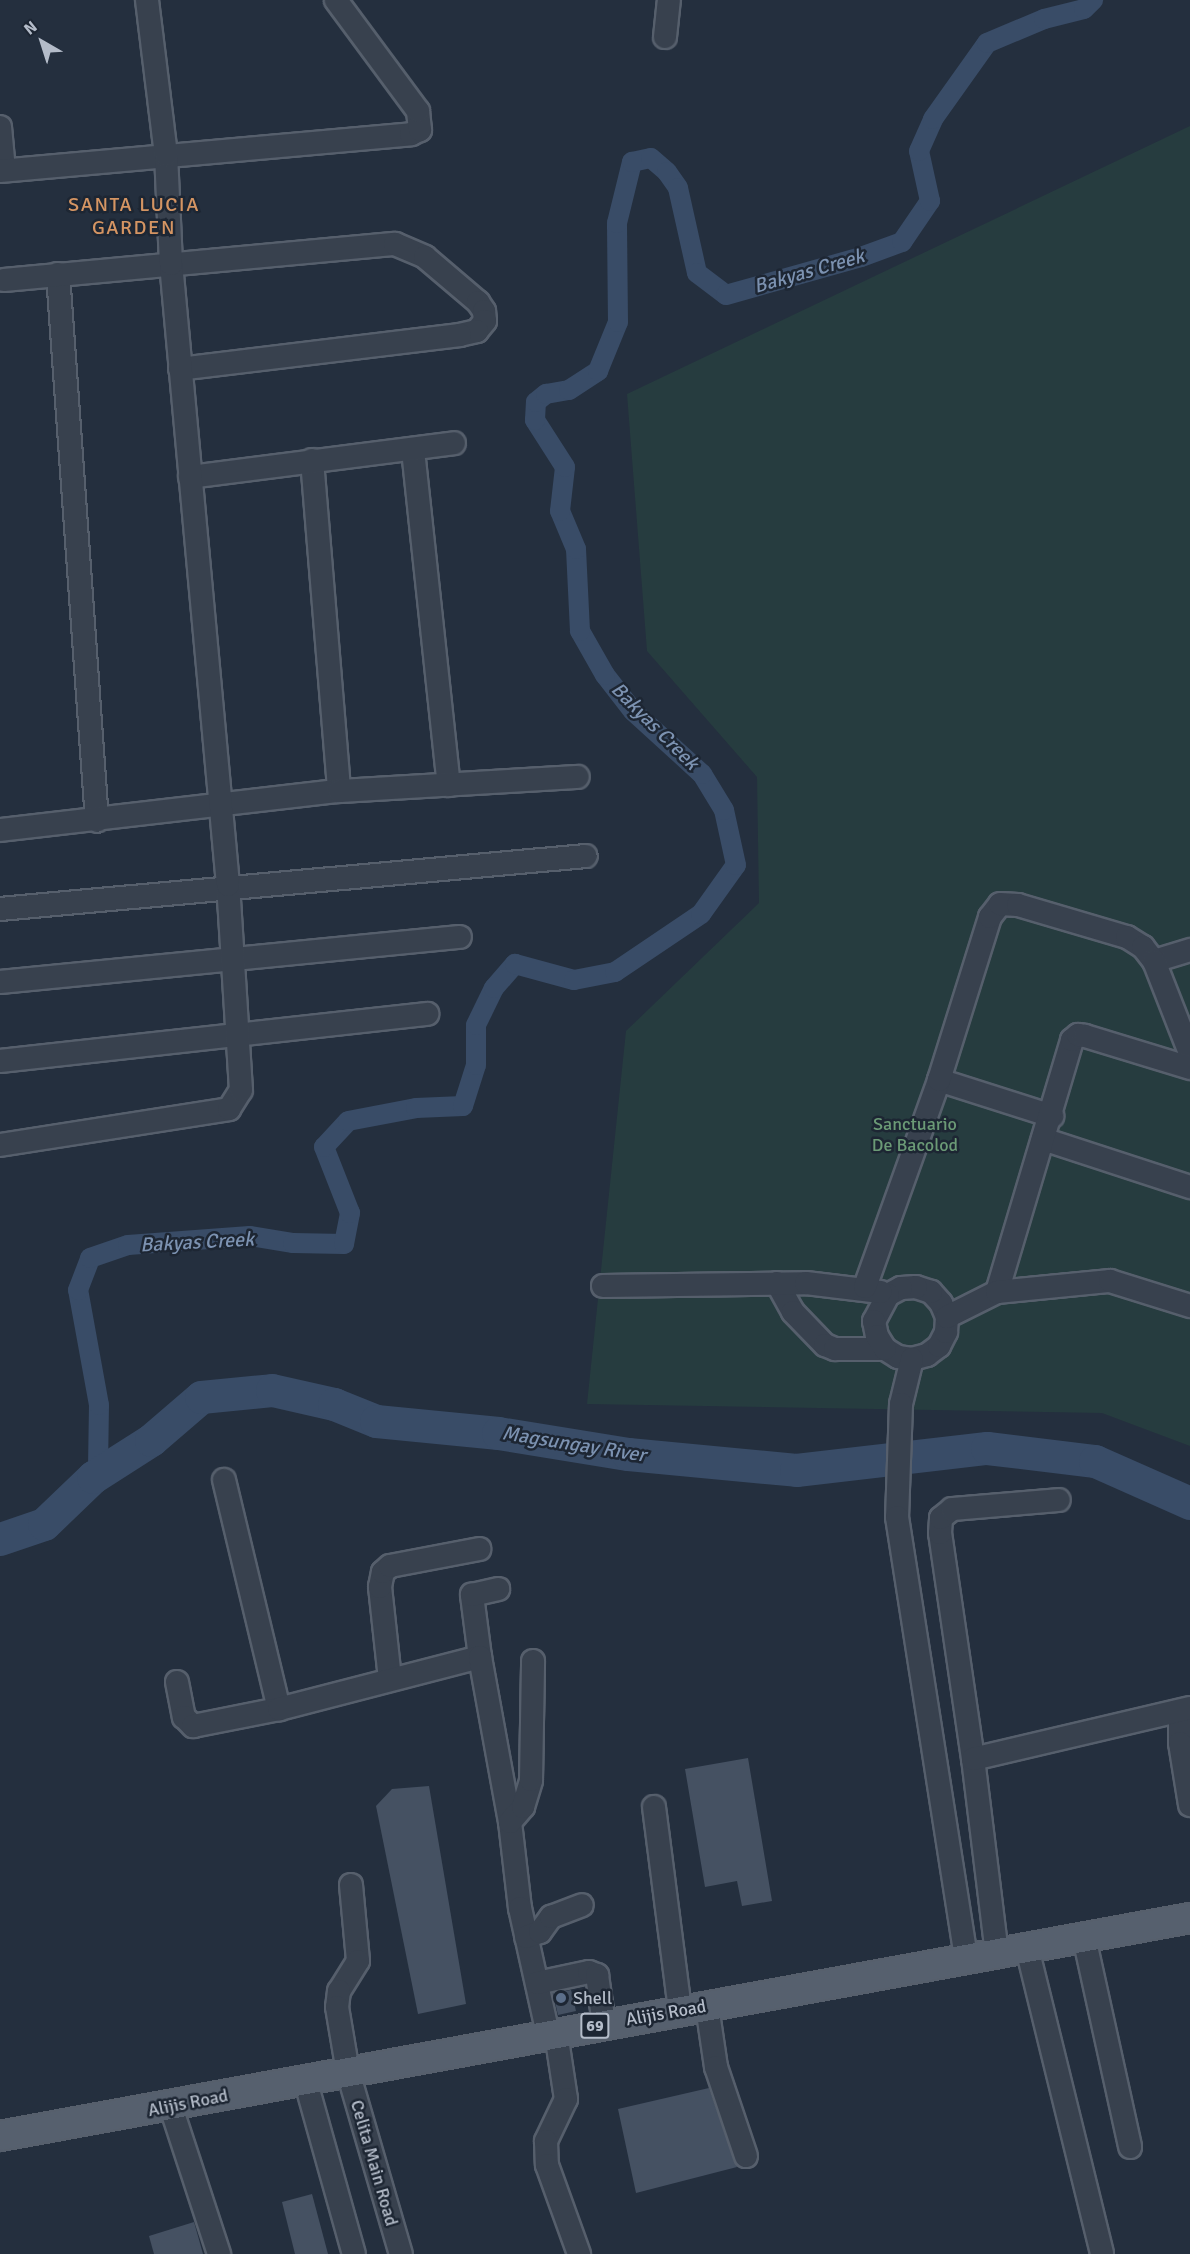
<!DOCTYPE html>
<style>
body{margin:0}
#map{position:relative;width:1190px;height:2254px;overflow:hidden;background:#242f3e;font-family:Signika,sans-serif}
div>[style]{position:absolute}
.green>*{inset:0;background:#263c3f}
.canal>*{height:20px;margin:-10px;padding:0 10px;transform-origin:10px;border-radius:10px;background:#394c67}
.river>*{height:33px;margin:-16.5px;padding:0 16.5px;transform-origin:16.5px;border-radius:16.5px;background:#394c67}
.building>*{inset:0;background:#455162}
.roads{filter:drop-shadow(2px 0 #565f6c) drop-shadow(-2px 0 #565f6c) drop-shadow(0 2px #565f6c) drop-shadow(0 -2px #565f6c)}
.minor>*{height:22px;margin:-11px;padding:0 11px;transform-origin:11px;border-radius:11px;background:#38414e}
.major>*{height:28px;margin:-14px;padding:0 14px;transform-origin:14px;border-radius:14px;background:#56606e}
.dots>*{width:16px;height:16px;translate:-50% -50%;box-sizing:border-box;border:3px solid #1d2633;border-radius:50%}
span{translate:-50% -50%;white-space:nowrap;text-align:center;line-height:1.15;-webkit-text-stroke:5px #1d2633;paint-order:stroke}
.shield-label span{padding:2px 4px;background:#1d2633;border:2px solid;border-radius:4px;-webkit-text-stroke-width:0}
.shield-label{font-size:16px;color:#b4bcc9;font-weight:700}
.park-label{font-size:18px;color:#6b9a76}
.poi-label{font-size:18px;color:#b4bcc9}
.left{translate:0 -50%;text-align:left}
.street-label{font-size:18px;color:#b4bcc9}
.neighbourhood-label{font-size:20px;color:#d59563;letter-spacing:1.5px}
.water-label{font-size:20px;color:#7c92b1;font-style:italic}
.north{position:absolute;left:12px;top:12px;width:60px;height:60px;-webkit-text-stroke:4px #1d2633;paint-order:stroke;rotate:321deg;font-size:16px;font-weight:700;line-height:24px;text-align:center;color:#b4bcc9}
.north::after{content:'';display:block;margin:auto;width:21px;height:27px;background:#b4bcc9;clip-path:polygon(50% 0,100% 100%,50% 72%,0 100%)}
</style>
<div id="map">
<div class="green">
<i style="clip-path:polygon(1190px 126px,1190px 1446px,1102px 1413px,587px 1404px,626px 1031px,759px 903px,757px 777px,647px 651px,627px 394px)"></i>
</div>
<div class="canal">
<i style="left:93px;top:1477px;width:10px;rotate:-61deg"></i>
<i style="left:98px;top:1468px;width:63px;rotate:-89.1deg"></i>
<i style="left:99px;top:1405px;width:117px;rotate:-100.3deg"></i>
<i style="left:78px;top:1290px;width:34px;rotate:-69deg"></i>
<i style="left:90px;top:1258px;width:40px;rotate:-18.9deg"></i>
<i style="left:128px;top:1245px;width:122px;rotate:-4.2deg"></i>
<i style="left:250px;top:1236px;width:44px;rotate:9.2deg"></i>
<i style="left:293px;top:1243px;width:51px;rotate:1.1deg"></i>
<i style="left:344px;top:1244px;width:32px;rotate:-79deg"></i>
<i style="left:350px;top:1213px;width:71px;rotate:-111.5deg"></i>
<i style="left:324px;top:1147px;width:35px;rotate:-47deg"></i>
<i style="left:348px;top:1121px;width:69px;rotate:-10.8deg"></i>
<i style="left:416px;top:1108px;width:47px;rotate:-2.4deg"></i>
<i style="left:463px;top:1106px;width:43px;rotate:-72.4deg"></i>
<i style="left:476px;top:1065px;width:40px;rotate:-90deg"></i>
<i style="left:476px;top:1025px;width:41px;rotate:-64.1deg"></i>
<i style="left:494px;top:988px;width:32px;rotate:-49deg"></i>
<i style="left:515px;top:964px;width:61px;rotate:15.2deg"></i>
<i style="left:574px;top:980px;width:42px;rotate:-11deg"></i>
<i style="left:615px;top:972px;width:104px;rotate:-34deg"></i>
<i style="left:701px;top:914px;width:60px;rotate:-54.5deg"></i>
<i style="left:736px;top:865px;width:56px;rotate:-102.3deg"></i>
<i style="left:724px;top:810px;width:42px;rotate:-121.4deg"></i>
<i style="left:702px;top:774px;width:93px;rotate:-137.6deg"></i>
<i style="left:633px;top:711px;width:46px;rotate:-127.9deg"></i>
<i style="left:605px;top:675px;width:51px;rotate:-119.6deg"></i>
<i style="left:580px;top:631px;width:82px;rotate:-92.8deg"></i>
<i style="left:576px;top:549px;width:41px;rotate:-112.8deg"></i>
<i style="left:560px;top:511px;width:44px;rotate:-83.5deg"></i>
<i style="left:565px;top:467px;width:56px;rotate:-122.6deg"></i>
<i style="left:535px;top:420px;width:18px;rotate:-87deg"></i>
<i style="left:536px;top:402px;width:13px;rotate:-39deg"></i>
<i style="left:546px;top:394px;width:23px;rotate:-10deg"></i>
<i style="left:569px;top:390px;width:35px;rotate:-33deg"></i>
<i style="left:598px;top:371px;width:53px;rotate:-67.8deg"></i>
<i style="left:618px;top:322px;width:99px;rotate:-90.6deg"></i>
<i style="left:617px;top:223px;width:63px;rotate:-76.2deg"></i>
<i style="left:632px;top:162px;width:19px;rotate:-12deg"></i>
<i style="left:651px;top:158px;width:21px;rotate:41deg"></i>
<i style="left:667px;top:172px;width:19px;rotate:55deg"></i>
<i style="left:678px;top:188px;width:87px;rotate:77.4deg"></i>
<i style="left:697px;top:273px;width:36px;rotate:37deg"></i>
<i style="left:726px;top:295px;width:140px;rotate:-15.7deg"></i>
<i style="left:861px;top:257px;width:44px;rotate:-20.1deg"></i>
<i style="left:902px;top:242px;width:50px;rotate:-55.7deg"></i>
<i style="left:930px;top:201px;width:51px;rotate:-102.4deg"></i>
<i style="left:919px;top:151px;width:35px;rotate:-66deg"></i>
<i style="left:933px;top:119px;width:93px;rotate:-54.6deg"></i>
<i style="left:987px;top:43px;width:62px;rotate:-22.8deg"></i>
<i style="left:1044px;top:19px;width:41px;rotate:-14deg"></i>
<i style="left:1084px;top:9px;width:13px;rotate:-45deg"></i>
</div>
<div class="river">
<i style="left:0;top:1539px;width:46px;rotate:-18.8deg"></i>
<i style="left:44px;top:1524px;width:68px;rotate:-43.8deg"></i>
<i style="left:93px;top:1477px;width:69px;rotate:-32.5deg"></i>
<i style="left:151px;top:1440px;width:66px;rotate:-40.7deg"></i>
<i style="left:201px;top:1397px;width:71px;rotate:-5.6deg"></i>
<i style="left:272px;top:1390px;width:64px;rotate:12.7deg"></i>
<i style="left:334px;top:1404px;width:45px;rotate:22deg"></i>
<i style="left:376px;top:1421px;width:123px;rotate:5.6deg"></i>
<i style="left:498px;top:1433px;width:132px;rotate:9.2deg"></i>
<i style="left:628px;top:1454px;width:169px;rotate:5.4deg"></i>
<i style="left:796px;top:1470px;width:192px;rotate:-6.6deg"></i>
<i style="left:987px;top:1448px;width:109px;rotate:6.9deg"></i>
<i style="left:1095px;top:1461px;width:104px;rotate:23.9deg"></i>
</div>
<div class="building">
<i style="clip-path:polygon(748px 1758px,772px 1901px,742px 1906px,737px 1881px,705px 1887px,685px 1769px)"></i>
<i style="clip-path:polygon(429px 1786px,466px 2004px,418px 2014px,376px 1806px,392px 1789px)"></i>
<i style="clip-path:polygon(571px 1990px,576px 2011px,558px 2015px,553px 1993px)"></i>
<i style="clip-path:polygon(709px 2088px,737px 2167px,636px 2193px,618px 2109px)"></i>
<i style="clip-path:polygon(312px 2194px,328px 2254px,295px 2254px,282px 2202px)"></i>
<i style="clip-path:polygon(194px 2222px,203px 2254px,154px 2254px,149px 2236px)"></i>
</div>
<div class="roads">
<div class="minor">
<i style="left:665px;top:37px;width:37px;rotate:-84deg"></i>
<i style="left:0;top:127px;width:43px;rotate:84.7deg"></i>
<i style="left:0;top:171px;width:413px;rotate:-5.1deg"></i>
<i style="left:411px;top:134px;width:10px;rotate:-24deg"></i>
<i style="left:420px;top:130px;width:19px;rotate:-96deg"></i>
<i style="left:418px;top:111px;width:138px;rotate:-126.5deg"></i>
<i style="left:58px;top:274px;width:548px;rotate:85.92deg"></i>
<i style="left:4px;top:280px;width:393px;rotate:-5.3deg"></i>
<i style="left:395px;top:244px;width:33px;rotate:23deg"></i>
<i style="left:425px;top:257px;width:70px;rotate:40.3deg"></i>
<i style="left:478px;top:302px;width:11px;rotate:56deg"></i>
<i style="left:484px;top:311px;width:10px;rotate:84deg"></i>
<i style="left:485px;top:321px;width:13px;rotate:129deg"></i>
<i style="left:477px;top:331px;width:17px;rotate:167deg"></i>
<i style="left:460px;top:335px;width:282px;rotate:173.1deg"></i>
<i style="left:413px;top:450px;width:337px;rotate:83.9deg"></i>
<i style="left:312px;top:460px;width:332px;rotate:85.3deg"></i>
<i style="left:190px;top:477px;width:266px;rotate:-7.3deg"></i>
<i style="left:0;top:830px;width:341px;rotate:-6.6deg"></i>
<i style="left:339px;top:791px;width:239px;rotate:-3.4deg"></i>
<i style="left:0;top:909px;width:588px;rotate:-5.17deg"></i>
<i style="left:1154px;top:961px;width:38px;rotate:-17deg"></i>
<i style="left:0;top:982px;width:462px;rotate:-5.6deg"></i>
<i style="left:0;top:1061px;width:430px;rotate:-6.3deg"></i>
<i style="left:939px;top:1080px;width:119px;rotate:17.7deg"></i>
<i style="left:1043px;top:1139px;width:155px;rotate:18.1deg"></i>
<i style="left:0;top:1145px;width:232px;rotate:-8.9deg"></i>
<i style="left:229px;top:1109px;width:22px;rotate:-58deg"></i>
<i style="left:241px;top:1090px;width:205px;rotate:-93.6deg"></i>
<i style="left:228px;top:885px;width:624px;rotate:-95.24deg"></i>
<i style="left:171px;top:264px;width:109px;rotate:-92.6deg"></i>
<i style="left:166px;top:155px;width:156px;rotate:-97deg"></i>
<i style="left:777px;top:1283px;width:33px;rotate:61deg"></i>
<i style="left:793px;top:1312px;width:46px;rotate:45.9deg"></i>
<i style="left:825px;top:1345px;width:11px;rotate:22deg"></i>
<i style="left:835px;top:1349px;width:50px"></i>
<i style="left:885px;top:1349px;width:15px;rotate:32deg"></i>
<i style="left:898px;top:1357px;width:14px;rotate:8deg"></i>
<i style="left:912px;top:1359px;width:16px;rotate:-15deg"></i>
<i style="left:927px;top:1355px;width:15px;rotate:-37deg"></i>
<i style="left:939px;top:1346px;width:16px;rotate:-63deg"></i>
<i style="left:946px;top:1332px;width:15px;rotate:-86deg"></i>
<i style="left:947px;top:1317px;width:15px;rotate:-113deg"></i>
<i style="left:941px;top:1303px;width:15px;rotate:-132deg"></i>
<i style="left:931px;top:1292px;width:16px;rotate:-162deg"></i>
<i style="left:916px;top:1287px;width:15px;rotate:176deg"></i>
<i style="left:901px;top:1288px;width:15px;rotate:152deg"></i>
<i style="left:888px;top:1295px;width:30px;rotate:118deg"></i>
<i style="left:874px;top:1321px;width:15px;rotate:79deg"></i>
<i style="left:877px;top:1336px;width:15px;rotate:58deg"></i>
<i style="left:603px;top:1286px;width:203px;rotate:-0.8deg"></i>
<i style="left:806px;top:1283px;width:75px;rotate:6.9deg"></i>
<i style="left:865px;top:1287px;width:220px;rotate:-70.3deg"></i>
<i style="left:939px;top:1080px;width:171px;rotate:-72.6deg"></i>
<i style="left:990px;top:917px;width:16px;rotate:-52deg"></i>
<i style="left:1000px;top:904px;width:18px;rotate:3deg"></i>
<i style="left:1018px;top:905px;width:114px;rotate:16.4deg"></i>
<i style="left:1127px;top:937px;width:19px;rotate:32deg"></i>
<i style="left:1143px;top:947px;width:18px;rotate:52deg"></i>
<i style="left:1154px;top:961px;width:99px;rotate:68.6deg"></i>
<i style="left:997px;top:1292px;width:263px;rotate:-73.4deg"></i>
<i style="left:1072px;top:1040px;width:8px;rotate:-40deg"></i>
<i style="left:1078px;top:1035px;width:7px;rotate:8deg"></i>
<i style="left:1085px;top:1036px;width:110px;rotate:16.9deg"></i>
<i style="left:947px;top:1317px;width:56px;rotate:-26.6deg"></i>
<i style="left:997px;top:1292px;width:114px;rotate:-5.6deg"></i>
<i style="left:1110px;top:1281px;width:84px;rotate:17.4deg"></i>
<i style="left:912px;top:1359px;width:46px;rotate:103.7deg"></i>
<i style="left:901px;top:1404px;width:113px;rotate:92deg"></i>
<i style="left:897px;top:1517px;width:446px;rotate:81.1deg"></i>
<i style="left:224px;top:1480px;width:236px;rotate:76.5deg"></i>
<i style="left:480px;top:1657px;width:63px;rotate:-97.4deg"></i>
<i style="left:472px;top:1595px;width:27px;rotate:-13deg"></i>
<i style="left:390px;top:1679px;width:93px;rotate:-96.2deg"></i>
<i style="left:380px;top:1587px;width:15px;rotate:-79deg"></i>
<i style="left:383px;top:1572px;width:9px;rotate:-41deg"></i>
<i style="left:390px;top:1566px;width:91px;rotate:-10.8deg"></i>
<i style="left:177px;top:1682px;width:36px;rotate:79deg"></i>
<i style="left:184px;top:1717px;width:13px;rotate:45deg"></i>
<i style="left:193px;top:1726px;width:88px;rotate:-11.2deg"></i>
<i style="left:279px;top:1709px;width:208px;rotate:-14.5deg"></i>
<i style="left:480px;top:1657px;width:168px;rotate:79.7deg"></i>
<i style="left:510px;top:1822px;width:87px;rotate:83.4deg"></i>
<i style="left:520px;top:1908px;width:129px;rotate:77.5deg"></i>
<i style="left:1180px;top:1712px;width:31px;rotate:90deg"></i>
<i style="left:1180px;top:1743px;width:63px;rotate:80.8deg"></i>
<i style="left:973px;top:1759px;width:228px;rotate:-98.3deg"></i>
<i style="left:940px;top:1533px;width:15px;rotate:-86deg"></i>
<i style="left:941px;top:1518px;width:14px;rotate:-39deg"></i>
<i style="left:952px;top:1509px;width:107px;rotate:-4.8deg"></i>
<i style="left:654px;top:1807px;width:205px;rotate:82.7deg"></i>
<i style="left:510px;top:1822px;width:20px;rotate:-49deg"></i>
<i style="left:523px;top:1807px;width:28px;rotate:-73deg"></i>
<i style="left:531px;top:1780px;width:119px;rotate:-89deg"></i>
<i style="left:351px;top:1885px;width:76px;rotate:84.7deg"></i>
<i style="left:358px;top:1961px;width:36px;rotate:122deg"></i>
<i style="left:339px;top:1991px;width:16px;rotate:97deg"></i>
<i style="left:337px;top:2007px;width:66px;rotate:80.4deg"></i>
<i style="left:348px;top:2072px;width:190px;rotate:73.8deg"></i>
<i style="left:526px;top:1937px;width:15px;rotate:-20deg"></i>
<i style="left:540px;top:1932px;width:19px;rotate:-54deg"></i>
<i style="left:551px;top:1917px;width:33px;rotate:-21deg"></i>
<i style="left:1084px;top:1937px;width:215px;rotate:77.6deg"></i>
<i style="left:1027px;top:1948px;width:315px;rotate:76.2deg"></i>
<i style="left:997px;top:1954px;width:196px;rotate:-97deg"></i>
<i style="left:973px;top:1759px;width:223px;rotate:-13.2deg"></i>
<i style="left:537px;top:1983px;width:53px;rotate:-11.9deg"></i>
<i style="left:589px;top:1972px;width:9px;rotate:21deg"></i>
<i style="left:597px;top:1975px;width:49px;rotate:81.9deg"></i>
<i style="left:707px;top:2006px;width:62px;rotate:81.6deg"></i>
<i style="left:716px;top:2067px;width:94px;rotate:71.4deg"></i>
<i style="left:556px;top:2033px;width:67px;rotate:81.4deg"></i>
<i style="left:566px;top:2099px;width:47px;rotate:115.5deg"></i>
<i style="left:546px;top:2141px;width:24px;rotate:88deg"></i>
<i style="left:547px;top:2165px;width:95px;rotate:70.2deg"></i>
<i style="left:305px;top:2079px;width:182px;rotate:74.4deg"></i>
<i style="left:171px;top:2107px;width:155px;rotate:71.9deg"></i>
</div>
<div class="major">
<i style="left:0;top:2136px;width:1210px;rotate:-10.38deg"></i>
</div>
</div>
<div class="dots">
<i style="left:561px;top:1998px;background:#5c6f8a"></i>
</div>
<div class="shield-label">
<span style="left:595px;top:2026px">69</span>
</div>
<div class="park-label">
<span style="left:915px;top:1135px">Sanctuario<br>De Bacolod</span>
</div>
<div class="poi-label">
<span class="left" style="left:573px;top:1998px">Shell</span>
</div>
<div class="street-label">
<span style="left:666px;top:2013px;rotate:-10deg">Alijis Road</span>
<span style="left:188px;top:2103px;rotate:-11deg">Alijis Road</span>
<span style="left:374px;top:2163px;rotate:74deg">Celita Main Road</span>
</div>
<div class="neighbourhood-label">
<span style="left:134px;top:216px">SANTA LUCIA<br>GARDEN</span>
</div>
<div class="water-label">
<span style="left:809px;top:271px;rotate:-16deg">Bakyas Creek</span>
<span style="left:655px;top:726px;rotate:45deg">Bakyas Creek</span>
<span style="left:197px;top:1242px;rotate:-3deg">Bakyas Creek</span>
<span style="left:574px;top:1444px;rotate:9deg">Magsungay River</span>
</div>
<div class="north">N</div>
</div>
